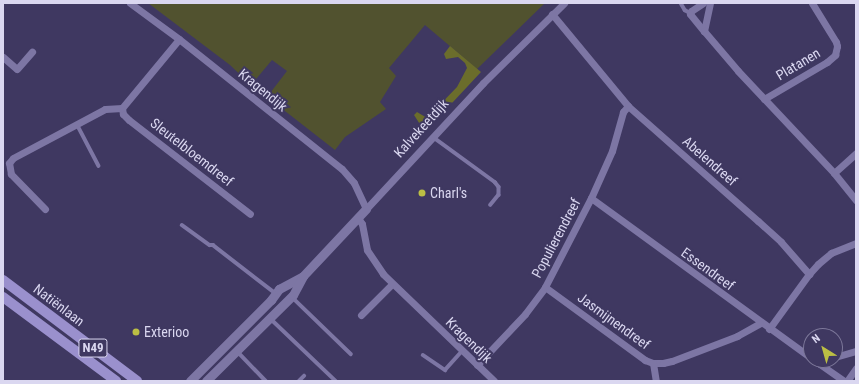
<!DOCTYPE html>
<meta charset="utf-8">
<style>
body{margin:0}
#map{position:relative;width:859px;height:384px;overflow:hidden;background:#3f3861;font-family:"Roboto Condensed",sans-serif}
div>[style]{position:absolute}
.green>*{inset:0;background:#51522f}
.forest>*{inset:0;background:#6b6d2b}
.lane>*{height:3.5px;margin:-1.75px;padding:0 1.75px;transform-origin:1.75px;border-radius:1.75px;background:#7d76a4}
.street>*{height:7px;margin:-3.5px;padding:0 3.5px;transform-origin:3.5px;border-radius:3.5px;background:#7d76a4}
.secondary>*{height:9px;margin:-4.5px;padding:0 4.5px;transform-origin:4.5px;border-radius:4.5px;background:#7d76a4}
.primary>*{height:10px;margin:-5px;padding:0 5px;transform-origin:5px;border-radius:5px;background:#9a90cd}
.dots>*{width:11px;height:11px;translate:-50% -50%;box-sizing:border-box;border:2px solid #3f3861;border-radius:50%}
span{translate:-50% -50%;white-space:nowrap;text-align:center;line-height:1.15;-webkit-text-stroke:4px #3f3861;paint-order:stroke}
.shield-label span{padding:1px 3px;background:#3f3861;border:1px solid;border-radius:3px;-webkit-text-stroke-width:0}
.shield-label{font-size:13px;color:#dad7f0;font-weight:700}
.street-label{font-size:14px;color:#dad7f0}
.poi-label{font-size:14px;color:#dad7f0}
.left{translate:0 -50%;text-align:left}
.frame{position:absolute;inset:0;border:4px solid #dad7f0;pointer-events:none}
.north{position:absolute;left:803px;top:328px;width:40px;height:40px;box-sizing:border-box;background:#3f3861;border:1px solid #7d789a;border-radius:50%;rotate:323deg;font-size:11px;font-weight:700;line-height:16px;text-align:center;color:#dad7f0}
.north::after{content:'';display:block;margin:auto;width:14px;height:18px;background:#bcbf44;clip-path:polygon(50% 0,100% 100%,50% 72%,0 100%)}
</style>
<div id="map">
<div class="green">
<i style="clip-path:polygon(148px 3px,545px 3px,477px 69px,425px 25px,389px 68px,396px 76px,380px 102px,386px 109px,345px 137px,335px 150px,267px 97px,287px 71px,272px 60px,251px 85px,230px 65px)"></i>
</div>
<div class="forest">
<i style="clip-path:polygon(450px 46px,481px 72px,425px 132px,414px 115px,417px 112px,427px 118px,457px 87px,467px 68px,465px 63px,458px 57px,446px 59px,444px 54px)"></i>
</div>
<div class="lane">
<i style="left:681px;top:3px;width:8px;rotate:60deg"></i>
<i style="left:685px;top:10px;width:6px;rotate:31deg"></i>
<i style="left:77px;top:124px;width:47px;rotate:62.4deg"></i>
<i style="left:433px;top:137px;width:77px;rotate:36deg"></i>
<i style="left:495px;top:182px;width:6px;rotate:51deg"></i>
<i style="left:499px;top:187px;width:8px;rotate:90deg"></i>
<i style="left:499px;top:195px;width:13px;rotate:129deg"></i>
<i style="left:182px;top:225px;width:34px;rotate:36deg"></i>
<i style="left:210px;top:245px;width:3px"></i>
<i style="left:213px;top:245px;width:78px;rotate:37.7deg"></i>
<i style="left:292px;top:297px;width:82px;rotate:44deg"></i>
<i style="left:270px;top:318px;width:91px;rotate:43.7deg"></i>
<i style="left:237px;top:351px;width:42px;rotate:46deg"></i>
<i style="left:423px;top:355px;width:27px;rotate:34deg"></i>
<i style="left:445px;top:370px;width:25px;rotate:-48deg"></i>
<i style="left:299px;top:381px;width:7px;rotate:-45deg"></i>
</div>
<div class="street">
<i style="left:130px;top:3px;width:61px;rotate:36.3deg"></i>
<i style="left:179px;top:39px;width:208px;rotate:38.6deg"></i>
<i style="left:342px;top:169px;width:18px;rotate:49deg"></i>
<i style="left:354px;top:183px;width:29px;rotate:65deg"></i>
<i style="left:366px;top:209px;width:172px;rotate:-47.1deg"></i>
<i style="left:483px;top:83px;width:114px;rotate:-44.6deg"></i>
<i style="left:703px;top:3px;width:14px;rotate:146deg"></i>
<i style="left:691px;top:11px;width:3px;rotate:108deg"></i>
<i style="left:690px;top:14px;width:22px;rotate:51deg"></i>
<i style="left:710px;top:3px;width:29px;rotate:102deg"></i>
<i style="left:704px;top:31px;width:52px;rotate:49.6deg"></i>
<i style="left:738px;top:71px;width:140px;rotate:46.7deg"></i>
<i style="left:834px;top:173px;width:35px;rotate:51deg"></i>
<i style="left:552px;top:14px;width:119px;rotate:50.4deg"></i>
<i style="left:628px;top:106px;width:174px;rotate:41.5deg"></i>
<i style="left:758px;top:221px;width:31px;rotate:42deg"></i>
<i style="left:781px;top:242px;width:43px;rotate:48.8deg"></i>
<i style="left:809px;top:274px;width:68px;rotate:126deg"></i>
<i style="left:3px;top:57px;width:18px;rotate:41deg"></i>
<i style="left:17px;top:69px;width:23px;rotate:-49deg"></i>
<i style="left:764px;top:99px;width:73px;rotate:-30.4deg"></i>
<i style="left:827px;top:62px;width:11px;rotate:-41deg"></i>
<i style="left:835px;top:55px;width:9px;rotate:-77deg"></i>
<i style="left:837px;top:46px;width:4px;rotate:-104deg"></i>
<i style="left:836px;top:42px;width:46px;rotate:-121.6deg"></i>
<i style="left:122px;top:108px;width:6px;rotate:81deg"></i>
<i style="left:123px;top:114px;width:8px;rotate:45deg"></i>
<i style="left:129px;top:120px;width:153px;rotate:37.8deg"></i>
<i style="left:834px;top:173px;width:30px;rotate:-42deg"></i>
<i style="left:591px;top:198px;width:272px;rotate:36deg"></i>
<i style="left:45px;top:209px;width:49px;rotate:-134.2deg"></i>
<i style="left:11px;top:174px;width:11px;rotate:-100deg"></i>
<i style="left:9px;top:163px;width:6px;rotate:-51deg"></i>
<i style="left:13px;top:158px;width:104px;rotate:-28deg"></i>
<i style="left:105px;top:109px;width:17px;rotate:-3deg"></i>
<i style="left:122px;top:108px;width:89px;rotate:-50.4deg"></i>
<i style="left:358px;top:218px;width:7px;rotate:56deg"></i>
<i style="left:362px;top:224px;width:26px;rotate:79deg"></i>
<i style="left:367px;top:250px;width:29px;rotate:56deg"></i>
<i style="left:383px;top:274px;width:154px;rotate:43.9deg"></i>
<i style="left:809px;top:274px;width:13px;rotate:-48deg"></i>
<i style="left:818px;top:264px;width:17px;rotate:-40deg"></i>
<i style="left:831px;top:253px;width:27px;rotate:-22deg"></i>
<i style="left:545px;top:287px;width:124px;rotate:36.1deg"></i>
<i style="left:645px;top:360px;width:9px;rotate:21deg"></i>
<i style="left:653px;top:363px;width:10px"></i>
<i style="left:663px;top:363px;width:9px;rotate:-13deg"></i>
<i style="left:672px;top:361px;width:70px;rotate:-21deg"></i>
<i style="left:737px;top:336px;width:26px;rotate:-29deg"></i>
<i style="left:361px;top:315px;width:44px;rotate:-45deg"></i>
<i style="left:835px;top:357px;width:22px;rotate:-16deg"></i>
<i style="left:814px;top:360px;width:37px;rotate:35deg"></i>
<i style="left:653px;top:363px;width:18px;rotate:81deg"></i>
<i style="left:820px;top:364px;width:8px;rotate:-30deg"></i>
<i style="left:477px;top:365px;width:70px;rotate:-46.7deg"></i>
<i style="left:525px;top:314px;width:34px;rotate:-53deg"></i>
<i style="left:545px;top:287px;width:100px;rotate:-62.7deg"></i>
<i style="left:591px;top:198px;width:51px;rotate:-65.9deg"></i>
<i style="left:612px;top:151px;width:41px;rotate:-74.2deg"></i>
<i style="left:623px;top:112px;width:8px;rotate:-50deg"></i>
<i style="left:847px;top:381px;width:16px;rotate:-55deg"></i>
</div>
<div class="secondary">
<i style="left:190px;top:381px;width:115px;rotate:-45deg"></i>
<i style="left:271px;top:300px;width:14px;rotate:-54deg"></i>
<i style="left:279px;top:289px;width:27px;rotate:-28deg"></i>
<i style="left:206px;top:381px;width:122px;rotate:-44.7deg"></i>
<i style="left:293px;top:295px;width:21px;rotate:-62deg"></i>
<i style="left:303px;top:276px;width:92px;rotate:-46.8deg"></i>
</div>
<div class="primary">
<i style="left:3px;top:280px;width:168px;rotate:37deg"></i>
<i style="left:3px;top:297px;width:141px;rotate:36.6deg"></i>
</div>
<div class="dots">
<i style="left:422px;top:193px;background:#bcbf44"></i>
<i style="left:136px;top:332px;background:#bcbf44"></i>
</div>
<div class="shield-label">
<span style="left:93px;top:348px">N49</span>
</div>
<div class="street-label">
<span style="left:798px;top:64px;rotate:-31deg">Platanen</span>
<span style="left:263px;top:90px;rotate:39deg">Kragendijk</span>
<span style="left:421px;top:128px;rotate:-48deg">Kalvekeetdijk</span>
<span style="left:192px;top:152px;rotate:38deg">Sleutelbloemdreef</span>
<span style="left:710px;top:161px;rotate:41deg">Abelendreef</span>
<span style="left:556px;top:238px;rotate:-62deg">Populierendreef</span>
<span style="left:708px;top:269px;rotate:36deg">Essendreef</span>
<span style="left:59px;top:305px;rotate:37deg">Natiënlaan</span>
<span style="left:614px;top:321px;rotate:36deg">Jasmijnendreef</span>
<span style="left:469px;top:340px;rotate:44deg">Kragendijk</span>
</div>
<div class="poi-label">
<span class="left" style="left:430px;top:193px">Charl's</span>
<span class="left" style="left:144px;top:332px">Exterioo</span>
</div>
<div class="frame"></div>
<div class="north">N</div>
</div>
